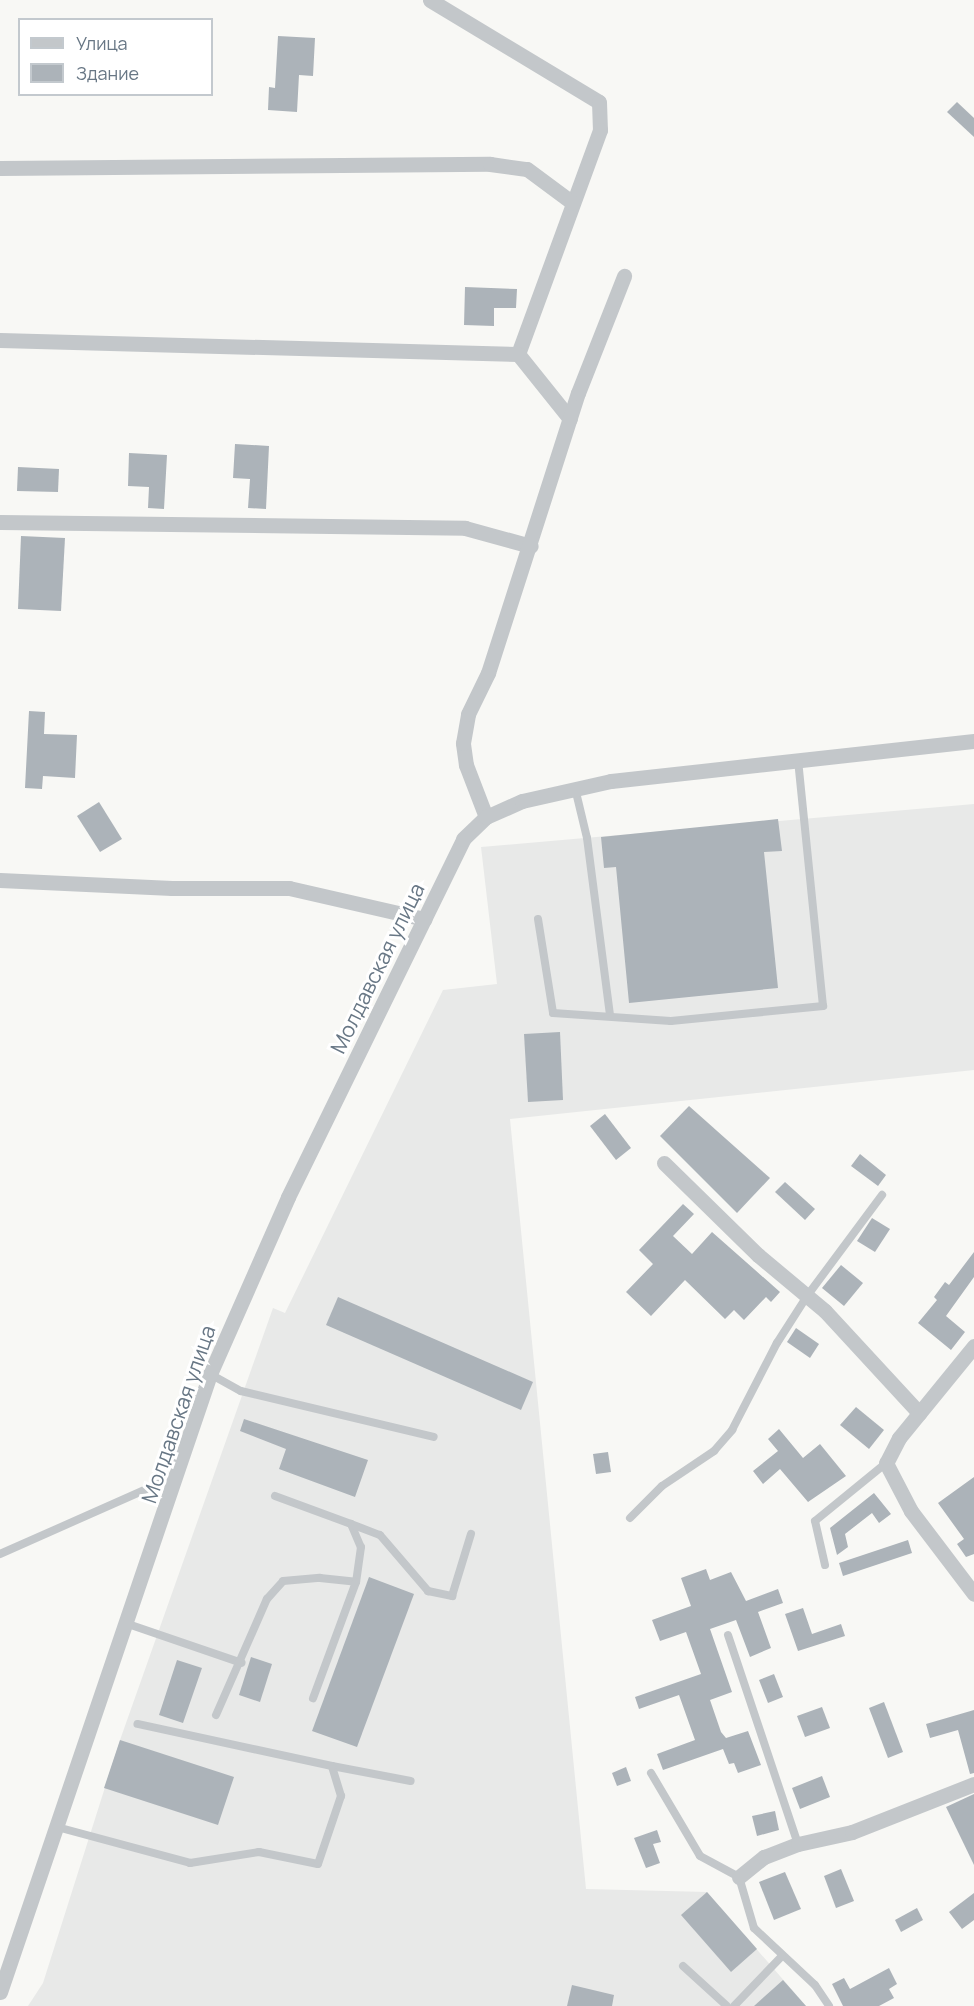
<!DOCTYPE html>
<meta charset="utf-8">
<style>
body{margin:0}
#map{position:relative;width:974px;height:2006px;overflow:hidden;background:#f8f8f5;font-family:Manrope,sans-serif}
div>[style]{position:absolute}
.built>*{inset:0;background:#e8e9e8}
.building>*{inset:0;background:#acb3b9}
.service>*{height:8px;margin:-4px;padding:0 4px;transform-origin:4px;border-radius:4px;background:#c3c7ca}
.minor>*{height:15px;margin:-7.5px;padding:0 7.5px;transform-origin:7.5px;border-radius:7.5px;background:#c3c7ca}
span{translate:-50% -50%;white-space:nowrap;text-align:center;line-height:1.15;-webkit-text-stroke:6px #fff;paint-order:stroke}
.street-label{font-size:21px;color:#687785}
.legend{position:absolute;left:18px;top:18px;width:195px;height:78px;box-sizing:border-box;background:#fff;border:2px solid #c3c9ce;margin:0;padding:8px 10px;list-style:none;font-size:18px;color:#687785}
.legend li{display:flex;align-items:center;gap:12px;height:30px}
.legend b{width:30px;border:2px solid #c3c9ce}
</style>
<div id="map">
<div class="built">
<i style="clip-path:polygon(974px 804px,974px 1070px,510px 1119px,586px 1889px,707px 1892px,806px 2006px,28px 2006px,43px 1983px,120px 1740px,273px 1308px,285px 1313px,443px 990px,497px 984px,481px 847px)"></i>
</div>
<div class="building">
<i style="clip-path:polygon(278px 36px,315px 38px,313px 76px,299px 75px,297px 112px,268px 110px,269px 87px,275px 88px)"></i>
<i style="clip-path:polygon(957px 102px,974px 118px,974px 137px,947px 112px)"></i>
<i style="clip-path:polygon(465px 287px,517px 289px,516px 308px,494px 308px,494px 326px,464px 325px)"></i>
<i style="clip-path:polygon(235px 444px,269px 446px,266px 509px,248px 508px,250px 479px,233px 478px)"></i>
<i style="clip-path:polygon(129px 453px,167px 455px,164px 509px,148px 508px,149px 487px,128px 486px)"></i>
<i style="clip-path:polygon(18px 467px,59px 469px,58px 492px,17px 491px)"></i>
<i style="clip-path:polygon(21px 536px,65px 538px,61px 611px,18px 609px)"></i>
<i style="clip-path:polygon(29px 711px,45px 712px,44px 734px,77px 735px,75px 778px,43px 776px,42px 789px,25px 788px)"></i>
<i style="clip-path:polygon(99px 802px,122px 839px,100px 852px,77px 816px)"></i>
<i style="clip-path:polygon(778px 819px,782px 851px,764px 852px,778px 988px,629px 1003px,616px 867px,604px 868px,601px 837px)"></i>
<i style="clip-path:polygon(560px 1032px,563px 1100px,528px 1102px,524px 1034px)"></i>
<i style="clip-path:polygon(689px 1106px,770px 1178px,737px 1213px,660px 1136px)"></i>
<i style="clip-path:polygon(605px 1114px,631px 1148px,616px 1160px,590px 1126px)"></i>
<i style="clip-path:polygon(860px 1154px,886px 1175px,878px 1186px,851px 1166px)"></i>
<i style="clip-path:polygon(785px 1182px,815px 1209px,805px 1220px,775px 1192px)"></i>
<i style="clip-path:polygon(683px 1204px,694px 1214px,673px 1236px,692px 1254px,712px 1232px,780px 1292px,771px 1302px,766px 1297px,744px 1320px,734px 1310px,725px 1319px,685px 1280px,651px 1316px,626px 1292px,653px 1264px,639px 1250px)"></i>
<i style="clip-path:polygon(872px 1218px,890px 1229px,875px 1252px,857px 1241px)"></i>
<i style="clip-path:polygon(974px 1252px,974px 1277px,946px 1316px,965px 1332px,951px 1350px,918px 1323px,937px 1300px,934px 1297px,945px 1282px,949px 1285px)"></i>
<i style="clip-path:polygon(841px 1265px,863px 1283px,844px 1306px,822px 1288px)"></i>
<i style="clip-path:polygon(338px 1297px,533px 1382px,521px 1410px,326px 1325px)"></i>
<i style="clip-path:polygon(796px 1328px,819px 1344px,810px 1358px,787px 1342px)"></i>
<i style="clip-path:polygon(856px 1407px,884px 1430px,869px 1449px,840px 1425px)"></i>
<i style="clip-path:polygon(244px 1419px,368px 1460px,355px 1497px,279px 1469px,286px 1449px,240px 1431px)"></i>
<i style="clip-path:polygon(779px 1429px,803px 1458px,820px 1444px,846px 1476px,808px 1502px,780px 1469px,763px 1484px,753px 1471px,778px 1451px,768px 1439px)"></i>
<i style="clip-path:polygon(608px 1452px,611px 1472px,596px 1474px,593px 1454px)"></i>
<i style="clip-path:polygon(974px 1477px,974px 1554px,966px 1557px,957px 1544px,964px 1539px,938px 1503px)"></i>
<i style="clip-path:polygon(874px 1493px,891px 1514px,879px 1523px,872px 1513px,845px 1534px,848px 1547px,837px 1555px,830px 1528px)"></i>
<i style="clip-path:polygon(908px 1540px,912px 1553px,843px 1576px,839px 1563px)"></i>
<i style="clip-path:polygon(706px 1569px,710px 1580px,731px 1572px,746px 1601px,778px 1589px,783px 1603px,758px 1612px,771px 1648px,750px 1657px,736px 1620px,710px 1629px,732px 1692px,710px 1700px,721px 1732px,726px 1738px,748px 1731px,761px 1765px,738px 1773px,734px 1763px,729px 1764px,723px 1749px,663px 1770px,657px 1754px,695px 1740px,679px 1695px,639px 1709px,635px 1697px,701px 1674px,686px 1632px,660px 1641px,652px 1620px,691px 1606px,681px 1578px)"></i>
<i style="clip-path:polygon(369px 1577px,414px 1594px,357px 1747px,312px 1731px)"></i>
<i style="clip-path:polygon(803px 1608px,812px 1634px,841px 1624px,845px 1636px,798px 1651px,785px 1614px)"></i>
<i style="clip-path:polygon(251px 1657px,272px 1664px,260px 1702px,239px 1695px)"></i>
<i style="clip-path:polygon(177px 1660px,202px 1668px,183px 1723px,159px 1715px)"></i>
<i style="clip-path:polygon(774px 1674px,783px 1697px,768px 1703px,759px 1680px)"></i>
<i style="clip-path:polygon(884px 1702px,903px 1752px,888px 1758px,869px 1708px)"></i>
<i style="clip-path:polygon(822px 1707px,830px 1728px,805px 1737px,797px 1716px)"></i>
<i style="clip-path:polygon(974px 1710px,974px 1773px,970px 1774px,958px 1730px,930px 1738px,926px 1724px)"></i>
<i style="clip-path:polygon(120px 1740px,234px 1777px,218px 1825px,104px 1788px)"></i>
<i style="clip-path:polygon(626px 1767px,631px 1781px,617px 1786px,612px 1773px)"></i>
<i style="clip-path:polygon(822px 1776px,830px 1797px,800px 1809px,792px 1788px)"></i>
<i style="clip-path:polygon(974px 1794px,974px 1865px,946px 1807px)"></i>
<i style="clip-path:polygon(775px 1811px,779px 1830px,757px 1836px,752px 1816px)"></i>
<i style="clip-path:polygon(657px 1830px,661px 1842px,653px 1844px,660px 1863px,646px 1868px,634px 1838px)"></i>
<i style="clip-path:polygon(841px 1869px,854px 1901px,836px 1908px,824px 1876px)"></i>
<i style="clip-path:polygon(785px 1872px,801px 1909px,774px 1920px,759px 1882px)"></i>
<i style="clip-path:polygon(707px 1892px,757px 1949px,731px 1972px,681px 1915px)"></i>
<i style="clip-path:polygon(974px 1893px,974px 1920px,962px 1929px,949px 1912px)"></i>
<i style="clip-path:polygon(917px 1908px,923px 1920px,901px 1932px,895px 1920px)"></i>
<i style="clip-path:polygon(889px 1968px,897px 1984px,889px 1989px,894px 1998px,879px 2006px,843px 2006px,832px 1984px,844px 1978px,850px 1989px)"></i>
<i style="clip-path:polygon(783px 1980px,806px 2006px,754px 2006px)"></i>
<i style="clip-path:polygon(572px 1985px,614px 1995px,612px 2006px,567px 2006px)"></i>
</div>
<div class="service">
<i style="left:575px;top:788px;width:51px;rotate:76.5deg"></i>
<i style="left:587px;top:838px;width:179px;rotate:82.6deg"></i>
<i style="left:538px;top:919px;width:95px;rotate:80.9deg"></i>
<i style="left:553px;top:1013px;width:118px;rotate:3.9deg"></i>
<i style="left:671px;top:1021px;width:153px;rotate:-5.6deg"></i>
<i style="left:823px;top:1006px;width:247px;rotate:-95.8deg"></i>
<i style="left:210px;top:1374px;width:35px;rotate:29deg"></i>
<i style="left:241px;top:1391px;width:198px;rotate:13.4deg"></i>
<i style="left:275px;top:1496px;width:81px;rotate:20.2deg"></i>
<i style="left:351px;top:1524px;width:25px;rotate:67deg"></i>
<i style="left:361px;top:1547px;width:35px;rotate:98deg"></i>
<i style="left:630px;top:1518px;width:45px;rotate:-45deg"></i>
<i style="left:662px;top:1486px;width:63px;rotate:-33.9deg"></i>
<i style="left:714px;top:1451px;width:28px;rotate:-49deg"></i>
<i style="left:732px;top:1430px;width:98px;rotate:-62.7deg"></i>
<i style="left:777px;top:1343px;width:56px;rotate:-57.4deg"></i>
<i style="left:807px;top:1296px;width:126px;rotate:-53.4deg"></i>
<i style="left:351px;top:1524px;width:31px;rotate:21deg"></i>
<i style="left:380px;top:1535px;width:74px;rotate:49.4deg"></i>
<i style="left:428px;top:1591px;width:25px;rotate:12deg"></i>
<i style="left:452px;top:1596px;width:65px;rotate:-73deg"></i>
<i style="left:0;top:1554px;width:190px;rotate:-23.9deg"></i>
<i style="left:825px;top:1565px;width:45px;rotate:-102.8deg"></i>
<i style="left:815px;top:1521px;width:92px;rotate:-39.2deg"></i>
<i style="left:128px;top:1624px;width:120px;rotate:18.9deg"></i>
<i style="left:728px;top:1635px;width:220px;rotate:71.5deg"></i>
<i style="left:216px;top:1715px;width:127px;rotate:-66.3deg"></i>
<i style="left:267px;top:1599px;width:24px;rotate:-48deg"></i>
<i style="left:283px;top:1581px;width:37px;rotate:-5deg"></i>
<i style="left:320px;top:1578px;width:36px;rotate:6deg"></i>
<i style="left:356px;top:1582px;width:124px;rotate:110.3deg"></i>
<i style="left:332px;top:1766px;width:80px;rotate:10.8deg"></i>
<i style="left:651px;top:1773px;width:96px;rotate:59.4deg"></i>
<i style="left:700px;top:1856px;width:44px;rotate:28.3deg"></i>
<i style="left:739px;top:1877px;width:53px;rotate:73.6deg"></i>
<i style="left:754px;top:1928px;width:83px;rotate:43.1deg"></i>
<i style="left:815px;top:1985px;width:25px;rotate:56deg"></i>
<i style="left:57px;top:1827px;width:138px;rotate:15.1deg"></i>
<i style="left:190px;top:1863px;width:70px;rotate:-9.1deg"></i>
<i style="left:259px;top:1852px;width:60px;rotate:11.5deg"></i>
<i style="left:318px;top:1864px;width:72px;rotate:-71.3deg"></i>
<i style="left:341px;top:1796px;width:31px;rotate:-107deg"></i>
<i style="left:332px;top:1766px;width:199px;rotate:-167.8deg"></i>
<i style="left:683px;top:1966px;width:59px;rotate:42.3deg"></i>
<i style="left:734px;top:2006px;width:69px;rotate:-46.2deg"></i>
</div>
<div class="minor">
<i style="left:430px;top:0;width:197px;rotate:31.1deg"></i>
<i style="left:599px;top:102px;width:28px;rotate:88deg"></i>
<i style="left:600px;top:130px;width:239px;rotate:110.1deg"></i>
<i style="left:518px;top:354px;width:83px;rotate:51.3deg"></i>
<i style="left:0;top:168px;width:490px;rotate:-0.5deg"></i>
<i style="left:490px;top:164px;width:37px;rotate:8deg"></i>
<i style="left:527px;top:169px;width:57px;rotate:36.5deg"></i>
<i style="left:0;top:340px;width:518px;rotate:1.55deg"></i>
<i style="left:0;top:522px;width:465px;rotate:0.7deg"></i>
<i style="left:465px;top:528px;width:68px;rotate:15.3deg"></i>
<i style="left:486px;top:817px;width:56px;rotate:-111deg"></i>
<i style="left:466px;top:765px;width:22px;rotate:-98deg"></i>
<i style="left:463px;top:743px;width:29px;rotate:-80deg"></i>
<i style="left:468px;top:714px;width:46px;rotate:-64deg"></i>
<i style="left:488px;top:673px;width:294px;rotate:-72.2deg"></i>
<i style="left:578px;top:393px;width:126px;rotate:-68.5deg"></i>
<i style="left:0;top:880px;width:172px;rotate:2.7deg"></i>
<i style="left:172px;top:888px;width:117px"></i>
<i style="left:289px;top:888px;width:139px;rotate:12.9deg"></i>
<i style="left:664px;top:1163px;width:132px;rotate:44.4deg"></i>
<i style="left:758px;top:1255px;width:87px;rotate:39.9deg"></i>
<i style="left:825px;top:1311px;width:139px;rotate:47.3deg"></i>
<i style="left:974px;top:1346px;width:119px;rotate:129.2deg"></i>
<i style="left:899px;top:1438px;width:28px;rotate:117deg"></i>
<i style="left:886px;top:1463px;width:54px;rotate:62.5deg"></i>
<i style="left:911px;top:1511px;width:104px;rotate:52.8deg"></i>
<i style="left:739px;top:1877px;width:32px;rotate:-39deg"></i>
<i style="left:764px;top:1857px;width:36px;rotate:-21deg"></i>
<i style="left:798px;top:1844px;width:55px;rotate:-12.5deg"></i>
<i style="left:852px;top:1832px;width:131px;rotate:-21.5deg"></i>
<i style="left:0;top:1992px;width:653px;rotate:-71.23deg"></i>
<i style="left:210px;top:1374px;width:193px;rotate:-66.2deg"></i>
<i style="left:288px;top:1197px;width:398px;rotate:-63.9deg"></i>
<i style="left:463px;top:839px;width:32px;rotate:-44deg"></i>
<i style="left:486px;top:817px;width:39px;rotate:-24deg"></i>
<i style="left:522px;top:801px;width:91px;rotate:-12.7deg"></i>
<i style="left:611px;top:781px;width:365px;rotate:-6.3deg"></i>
</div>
<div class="street-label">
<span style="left:377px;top:968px;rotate:-64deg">Молдавская улица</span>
<span style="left:178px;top:1414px;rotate:-71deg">Молдавская улица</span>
</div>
<ul class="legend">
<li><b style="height:8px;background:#c3c7ca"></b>Улица</li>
<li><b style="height:16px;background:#acb3b9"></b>Здание</li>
</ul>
</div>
